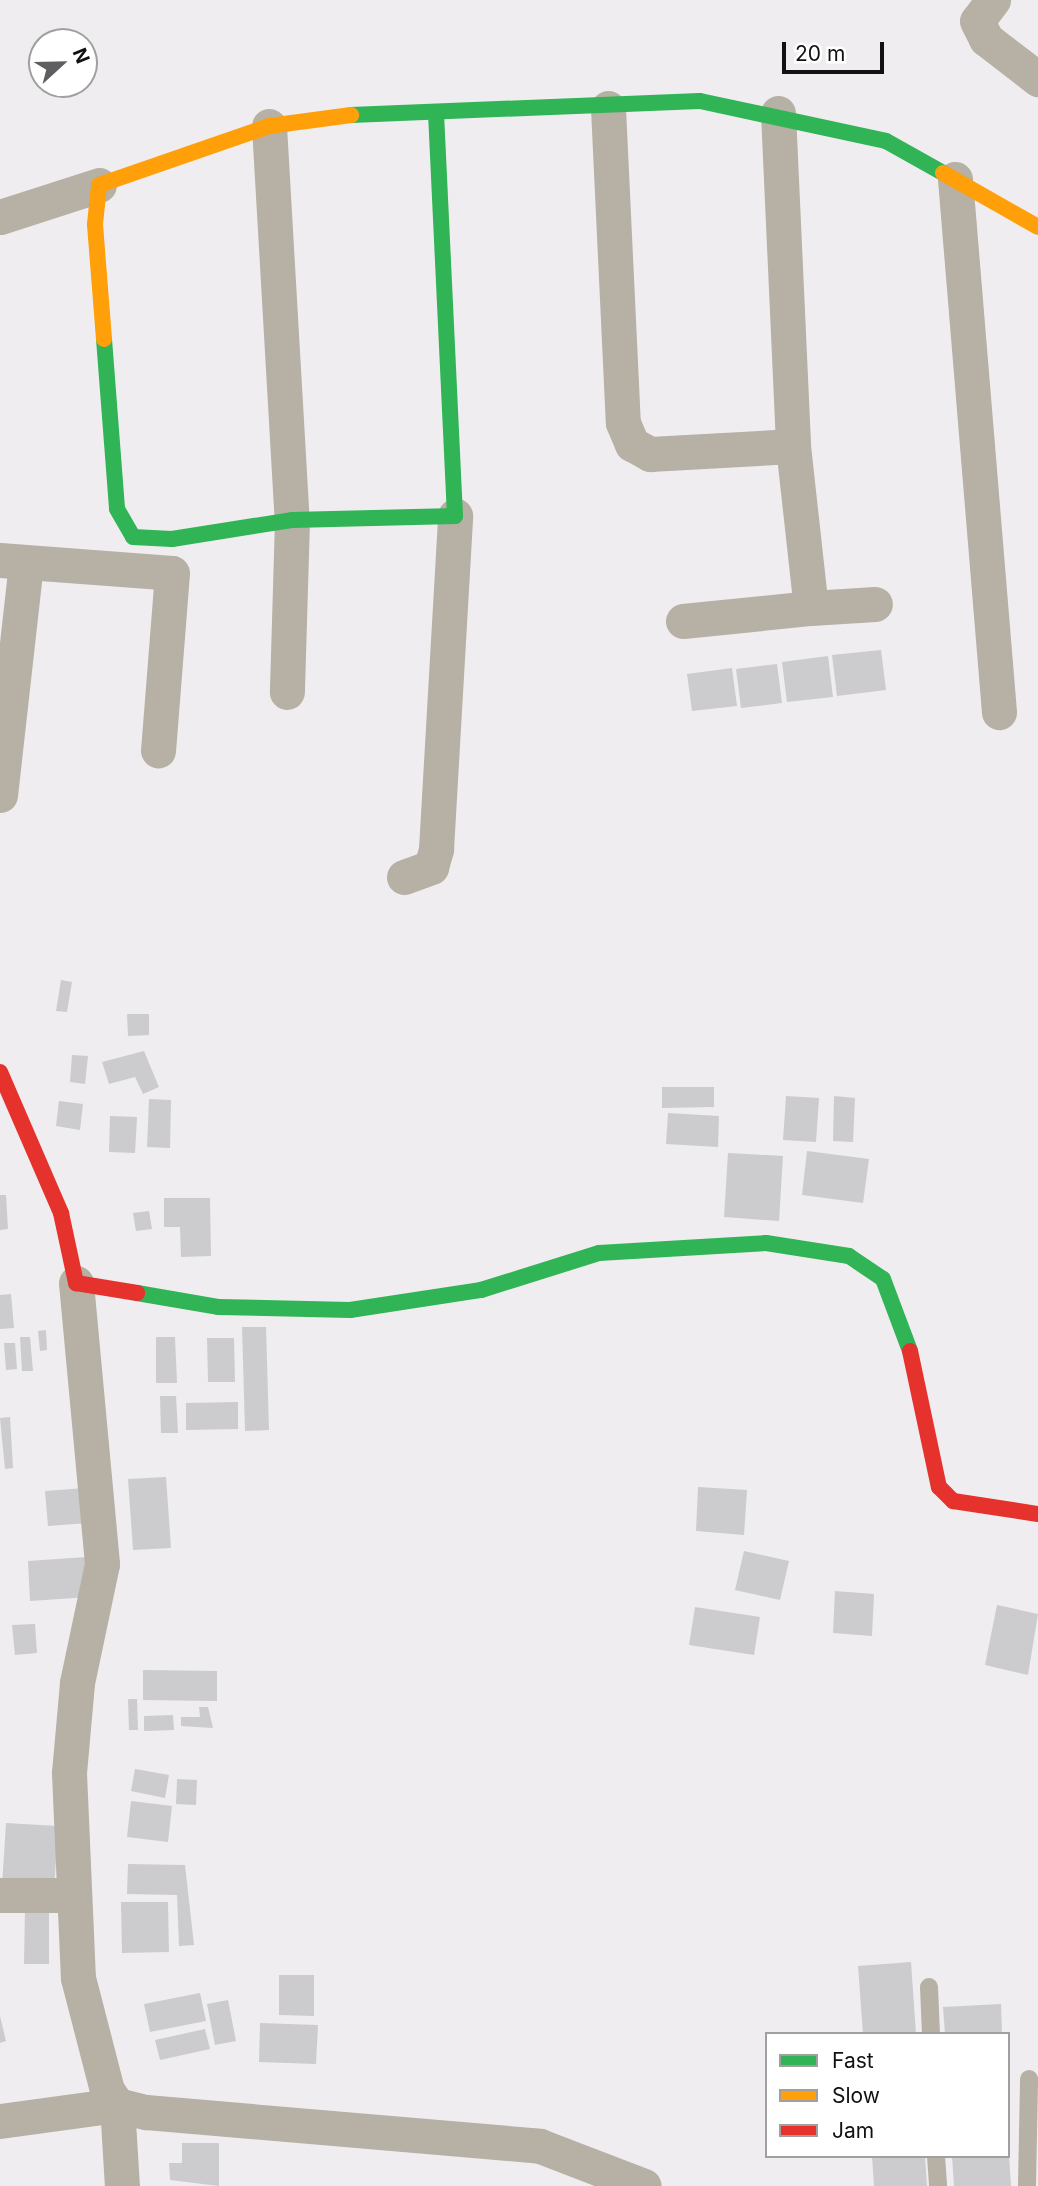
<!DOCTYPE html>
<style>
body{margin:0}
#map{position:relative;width:1038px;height:2186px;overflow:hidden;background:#efedf0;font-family:Inter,sans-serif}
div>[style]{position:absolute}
.building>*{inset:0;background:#cccbcd}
.lane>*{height:18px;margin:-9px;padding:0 9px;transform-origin:9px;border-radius:9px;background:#b6b0a5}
.street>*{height:35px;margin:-17.5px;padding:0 17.5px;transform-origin:17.5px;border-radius:17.5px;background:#b6b0a5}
.fast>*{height:16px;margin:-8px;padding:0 8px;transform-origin:8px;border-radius:8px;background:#30b455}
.slow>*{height:16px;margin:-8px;padding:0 8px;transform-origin:8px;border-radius:8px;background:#ff9f0a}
.jam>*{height:16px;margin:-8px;padding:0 8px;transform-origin:8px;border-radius:8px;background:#e5322d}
span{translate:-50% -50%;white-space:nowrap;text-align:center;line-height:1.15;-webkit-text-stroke:7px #fff;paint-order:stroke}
.legend{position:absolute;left:765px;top:2032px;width:245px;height:126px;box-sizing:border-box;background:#fff;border:2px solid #a0a0a0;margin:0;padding:9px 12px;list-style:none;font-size:21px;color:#121112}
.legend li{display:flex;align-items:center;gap:14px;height:35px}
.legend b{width:35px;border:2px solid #a0a0a0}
.north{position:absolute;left:28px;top:28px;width:70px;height:70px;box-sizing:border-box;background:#fff;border:2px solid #a0a0a0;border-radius:50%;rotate:68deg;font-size:19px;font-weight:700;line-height:28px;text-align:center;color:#121112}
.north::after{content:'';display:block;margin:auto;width:24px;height:32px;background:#5f5e60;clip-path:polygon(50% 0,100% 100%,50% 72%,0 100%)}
.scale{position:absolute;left:782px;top:42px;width:102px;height:32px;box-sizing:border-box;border:4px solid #121112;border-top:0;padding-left:9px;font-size:21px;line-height:24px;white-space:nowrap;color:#121112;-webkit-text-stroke:5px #fff;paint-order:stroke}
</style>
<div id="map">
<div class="building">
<i style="clip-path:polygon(881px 650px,886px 690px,837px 696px,832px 655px)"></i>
<i style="clip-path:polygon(828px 656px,833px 697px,787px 702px,782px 662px)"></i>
<i style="clip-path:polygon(777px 664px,782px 703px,741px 708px,736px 669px)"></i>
<i style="clip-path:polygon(732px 668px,737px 706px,692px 711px,687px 674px)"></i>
<i style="clip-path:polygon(61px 980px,72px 982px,67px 1012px,56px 1011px)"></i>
<i style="clip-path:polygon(127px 1014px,149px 1014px,149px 1035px,128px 1036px)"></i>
<i style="clip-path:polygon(144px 1051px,159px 1087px,143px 1094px,135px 1077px,109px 1084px,102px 1062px)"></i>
<i style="clip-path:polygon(72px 1055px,88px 1056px,85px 1084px,70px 1082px)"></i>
<i style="clip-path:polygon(662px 1087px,714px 1087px,714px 1107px,662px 1108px)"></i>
<i style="clip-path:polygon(786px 1096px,819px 1098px,816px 1142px,783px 1140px)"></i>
<i style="clip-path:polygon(834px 1096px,855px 1098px,853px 1142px,833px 1141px)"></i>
<i style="clip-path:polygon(149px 1099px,171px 1100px,170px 1148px,147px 1147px)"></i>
<i style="clip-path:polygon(59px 1101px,83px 1104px,80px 1130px,56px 1126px)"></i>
<i style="clip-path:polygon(668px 1113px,719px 1116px,718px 1147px,666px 1144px)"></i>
<i style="clip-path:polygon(110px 1116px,137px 1117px,135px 1153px,109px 1152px)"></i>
<i style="clip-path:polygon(807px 1151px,869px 1159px,863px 1203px,802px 1195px)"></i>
<i style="clip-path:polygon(728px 1153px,783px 1156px,779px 1221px,724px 1217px)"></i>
<i style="clip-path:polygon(0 1195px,6px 1195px,8px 1229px,0 1230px)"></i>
<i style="clip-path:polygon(164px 1198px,210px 1198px,211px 1256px,181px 1257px,180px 1227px,164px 1227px)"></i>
<i style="clip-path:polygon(149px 1211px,152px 1229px,136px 1231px,133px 1213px)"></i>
<i style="clip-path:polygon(11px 1294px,14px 1328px,0 1329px,0 1295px)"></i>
<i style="clip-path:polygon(242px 1327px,266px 1327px,269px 1430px,245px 1431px)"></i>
<i style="clip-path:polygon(46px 1330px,47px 1350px,40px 1351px,38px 1331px)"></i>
<i style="clip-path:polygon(20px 1337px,30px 1337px,33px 1371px,22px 1371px)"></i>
<i style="clip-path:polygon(156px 1337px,175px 1337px,177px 1383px,156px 1383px)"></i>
<i style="clip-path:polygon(207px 1338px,234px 1338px,235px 1382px,208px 1382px)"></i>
<i style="clip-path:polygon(4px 1343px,15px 1343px,17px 1369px,6px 1370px)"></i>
<i style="clip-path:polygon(160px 1396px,176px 1396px,178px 1433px,161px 1433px)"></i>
<i style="clip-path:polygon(238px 1402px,238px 1429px,186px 1430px,186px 1403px)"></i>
<i style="clip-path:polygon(10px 1417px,13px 1468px,5px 1469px,0 1418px)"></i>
<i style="clip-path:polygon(166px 1477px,171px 1548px,133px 1550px,128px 1479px)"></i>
<i style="clip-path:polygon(698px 1487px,747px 1490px,744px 1535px,696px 1531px)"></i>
<i style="clip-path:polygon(85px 1488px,88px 1523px,48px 1526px,45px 1491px)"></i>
<i style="clip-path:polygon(744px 1551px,789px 1561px,780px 1600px,735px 1590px)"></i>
<i style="clip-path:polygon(86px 1557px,89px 1597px,30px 1601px,28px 1561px)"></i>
<i style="clip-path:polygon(835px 1591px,874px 1594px,872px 1636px,833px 1633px)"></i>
<i style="clip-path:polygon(997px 1605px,1038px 1614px,1028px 1675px,985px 1665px)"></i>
<i style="clip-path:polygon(695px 1607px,760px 1617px,754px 1655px,689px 1645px)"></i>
<i style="clip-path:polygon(35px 1624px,37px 1653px,15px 1655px,12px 1625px)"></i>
<i style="clip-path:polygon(143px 1670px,217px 1671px,217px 1701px,143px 1700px)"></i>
<i style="clip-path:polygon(128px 1699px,137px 1699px,138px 1730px,129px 1730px)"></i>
<i style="clip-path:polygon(199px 1707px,208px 1707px,213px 1728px,181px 1726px,181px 1717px,200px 1717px)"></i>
<i style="clip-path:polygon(173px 1715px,174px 1730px,144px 1731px,144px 1716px)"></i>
<i style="clip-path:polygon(135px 1769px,169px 1775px,165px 1798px,131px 1791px)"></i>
<i style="clip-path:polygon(177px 1779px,197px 1780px,196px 1805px,176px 1804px)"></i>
<i style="clip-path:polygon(131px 1801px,172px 1806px,168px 1842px,127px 1837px)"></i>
<i style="clip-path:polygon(6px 1823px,58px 1826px,54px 1890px,2px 1886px)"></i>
<i style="clip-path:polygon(128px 1864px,185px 1865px,194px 1945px,179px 1946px,177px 1895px,127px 1894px)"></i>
<i style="clip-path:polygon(121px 1902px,168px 1902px,169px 1952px,122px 1953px)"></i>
<i style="clip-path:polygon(25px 1909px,49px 1910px,49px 1964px,24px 1964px)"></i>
<i style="clip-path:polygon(911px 1962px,916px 2034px,863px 2034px,858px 1966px)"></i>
<i style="clip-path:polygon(279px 1975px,314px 1975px,314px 2016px,279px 2015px)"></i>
<i style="clip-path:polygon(200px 1993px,206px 2021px,150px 2032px,144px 2004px)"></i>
<i style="clip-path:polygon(228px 2000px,236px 2041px,215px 2045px,207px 2004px)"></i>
<i style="clip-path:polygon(1001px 2004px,1002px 2034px,945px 2034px,943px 2007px)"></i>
<i style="clip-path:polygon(0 2016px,6px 2041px,0 2043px)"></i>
<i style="clip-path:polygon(260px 2023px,318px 2025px,316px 2064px,259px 2062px)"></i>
<i style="clip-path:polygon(205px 2029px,210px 2049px,160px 2060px,155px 2040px)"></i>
<i style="clip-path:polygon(182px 2143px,219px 2143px,219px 2186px,170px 2180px,169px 2163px,182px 2163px)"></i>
<i style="clip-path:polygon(872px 2156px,925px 2156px,927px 2186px,874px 2186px)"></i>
<i style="clip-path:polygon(952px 2156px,1009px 2156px,1011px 2186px,954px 2186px)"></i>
</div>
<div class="lane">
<i style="left:929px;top:1987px;width:47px;rotate:87.6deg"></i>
<i style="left:936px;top:2156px;width:30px;rotate:86deg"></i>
<i style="left:1027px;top:2186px;width:107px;rotate:-88.9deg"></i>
</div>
<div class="street">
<i style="left:993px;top:0;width:26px;rotate:127deg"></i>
<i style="left:977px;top:21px;width:20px;rotate:63deg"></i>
<i style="left:986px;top:39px;width:66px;rotate:37.6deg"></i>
<i style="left:608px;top:108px;width:315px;rotate:87.3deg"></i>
<i style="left:623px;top:423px;width:23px;rotate:67deg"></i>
<i style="left:632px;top:444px;width:21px;rotate:29deg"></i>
<i style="left:650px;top:454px;width:143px;rotate:-3.2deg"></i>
<i style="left:778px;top:113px;width:333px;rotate:87.4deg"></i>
<i style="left:793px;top:446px;width:163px;rotate:83.7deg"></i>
<i style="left:811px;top:608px;width:64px;rotate:-3.6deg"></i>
<i style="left:269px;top:126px;width:395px;rotate:86.7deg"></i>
<i style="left:292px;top:520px;width:172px;rotate:91.7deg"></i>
<i style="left:955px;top:179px;width:535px;rotate:85.28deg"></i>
<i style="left:0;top:217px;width:104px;rotate:-17.9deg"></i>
<i style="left:0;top:560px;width:172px;rotate:4.3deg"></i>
<i style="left:172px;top:573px;width:178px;rotate:94.5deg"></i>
<i style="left:683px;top:621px;width:129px;rotate:-5.8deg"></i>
<i style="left:0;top:795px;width:233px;rotate:-83.6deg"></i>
<i style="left:404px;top:877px;width:29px;rotate:-20deg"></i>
<i style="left:431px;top:867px;width:19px;rotate:-74deg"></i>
<i style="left:436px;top:849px;width:334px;rotate:-86.7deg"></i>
<i style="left:76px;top:1283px;width:282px;rotate:84.7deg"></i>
<i style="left:102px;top:1564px;width:122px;rotate:101.9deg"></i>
<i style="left:77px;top:1683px;width:90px;rotate:95.1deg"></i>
<i style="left:69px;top:1773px;width:205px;rotate:87.5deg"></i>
<i style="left:78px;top:1978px;width:116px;rotate:75.5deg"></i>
<i style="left:107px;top:2090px;width:18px;rotate:56deg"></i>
<i style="left:117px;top:2105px;width:30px;rotate:14deg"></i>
<i style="left:146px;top:2112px;width:395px;rotate:4.9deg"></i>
<i style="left:540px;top:2146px;width:111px;rotate:21deg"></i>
<i style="left:0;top:1895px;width:74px"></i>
<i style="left:0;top:2121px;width:118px;rotate:-7.8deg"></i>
<i style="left:117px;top:2105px;width:81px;rotate:86.5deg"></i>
</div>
<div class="fast">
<i style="left:351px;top:115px;width:349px;rotate:-2.3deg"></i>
<i style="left:700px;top:101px;width:190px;rotate:12.1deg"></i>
<i style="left:886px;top:141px;width:65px;rotate:29.3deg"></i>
<i style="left:104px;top:339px;width:170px;rotate:85.6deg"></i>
<i style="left:117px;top:509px;width:32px;rotate:60deg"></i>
<i style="left:133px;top:537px;width:39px;rotate:3deg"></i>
<i style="left:172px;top:539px;width:121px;rotate:-9deg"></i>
<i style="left:292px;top:520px;width:163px;rotate:-1.4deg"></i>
<i style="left:455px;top:516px;width:402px;rotate:-92.7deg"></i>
<i style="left:137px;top:1293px;width:82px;rotate:9.8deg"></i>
<i style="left:218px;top:1307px;width:132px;rotate:1.3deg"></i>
<i style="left:350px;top:1310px;width:133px;rotate:-8.7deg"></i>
<i style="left:481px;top:1290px;width:124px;rotate:-17.4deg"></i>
<i style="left:599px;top:1253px;width:167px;rotate:-3.4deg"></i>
<i style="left:766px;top:1243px;width:84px;rotate:8.9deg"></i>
<i style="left:849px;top:1256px;width:41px;rotate:34.1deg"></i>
<i style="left:883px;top:1279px;width:77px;rotate:69.4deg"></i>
</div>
<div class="slow">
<i style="left:943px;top:173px;width:109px;rotate:29.6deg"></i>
<i style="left:104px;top:339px;width:115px;rotate:-94.5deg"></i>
<i style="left:95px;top:224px;width:39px;rotate:-84deg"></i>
<i style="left:99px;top:185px;width:180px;rotate:-19.1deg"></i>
<i style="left:269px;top:126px;width:83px;rotate:-7.6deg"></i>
</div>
<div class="jam">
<i style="left:0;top:1072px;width:154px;rotate:66.6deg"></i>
<i style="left:61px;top:1213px;width:72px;rotate:77.9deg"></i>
<i style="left:76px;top:1283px;width:62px;rotate:9.3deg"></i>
<i style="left:910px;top:1351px;width:139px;rotate:78deg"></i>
<i style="left:939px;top:1487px;width:20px;rotate:45deg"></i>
<i style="left:953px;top:1501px;width:86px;rotate:8.7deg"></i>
</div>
<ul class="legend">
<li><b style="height:9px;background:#30b455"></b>Fast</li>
<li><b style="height:9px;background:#ff9f0a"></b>Slow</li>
<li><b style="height:9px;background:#e5322d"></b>Jam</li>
</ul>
<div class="north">N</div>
<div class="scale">20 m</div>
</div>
